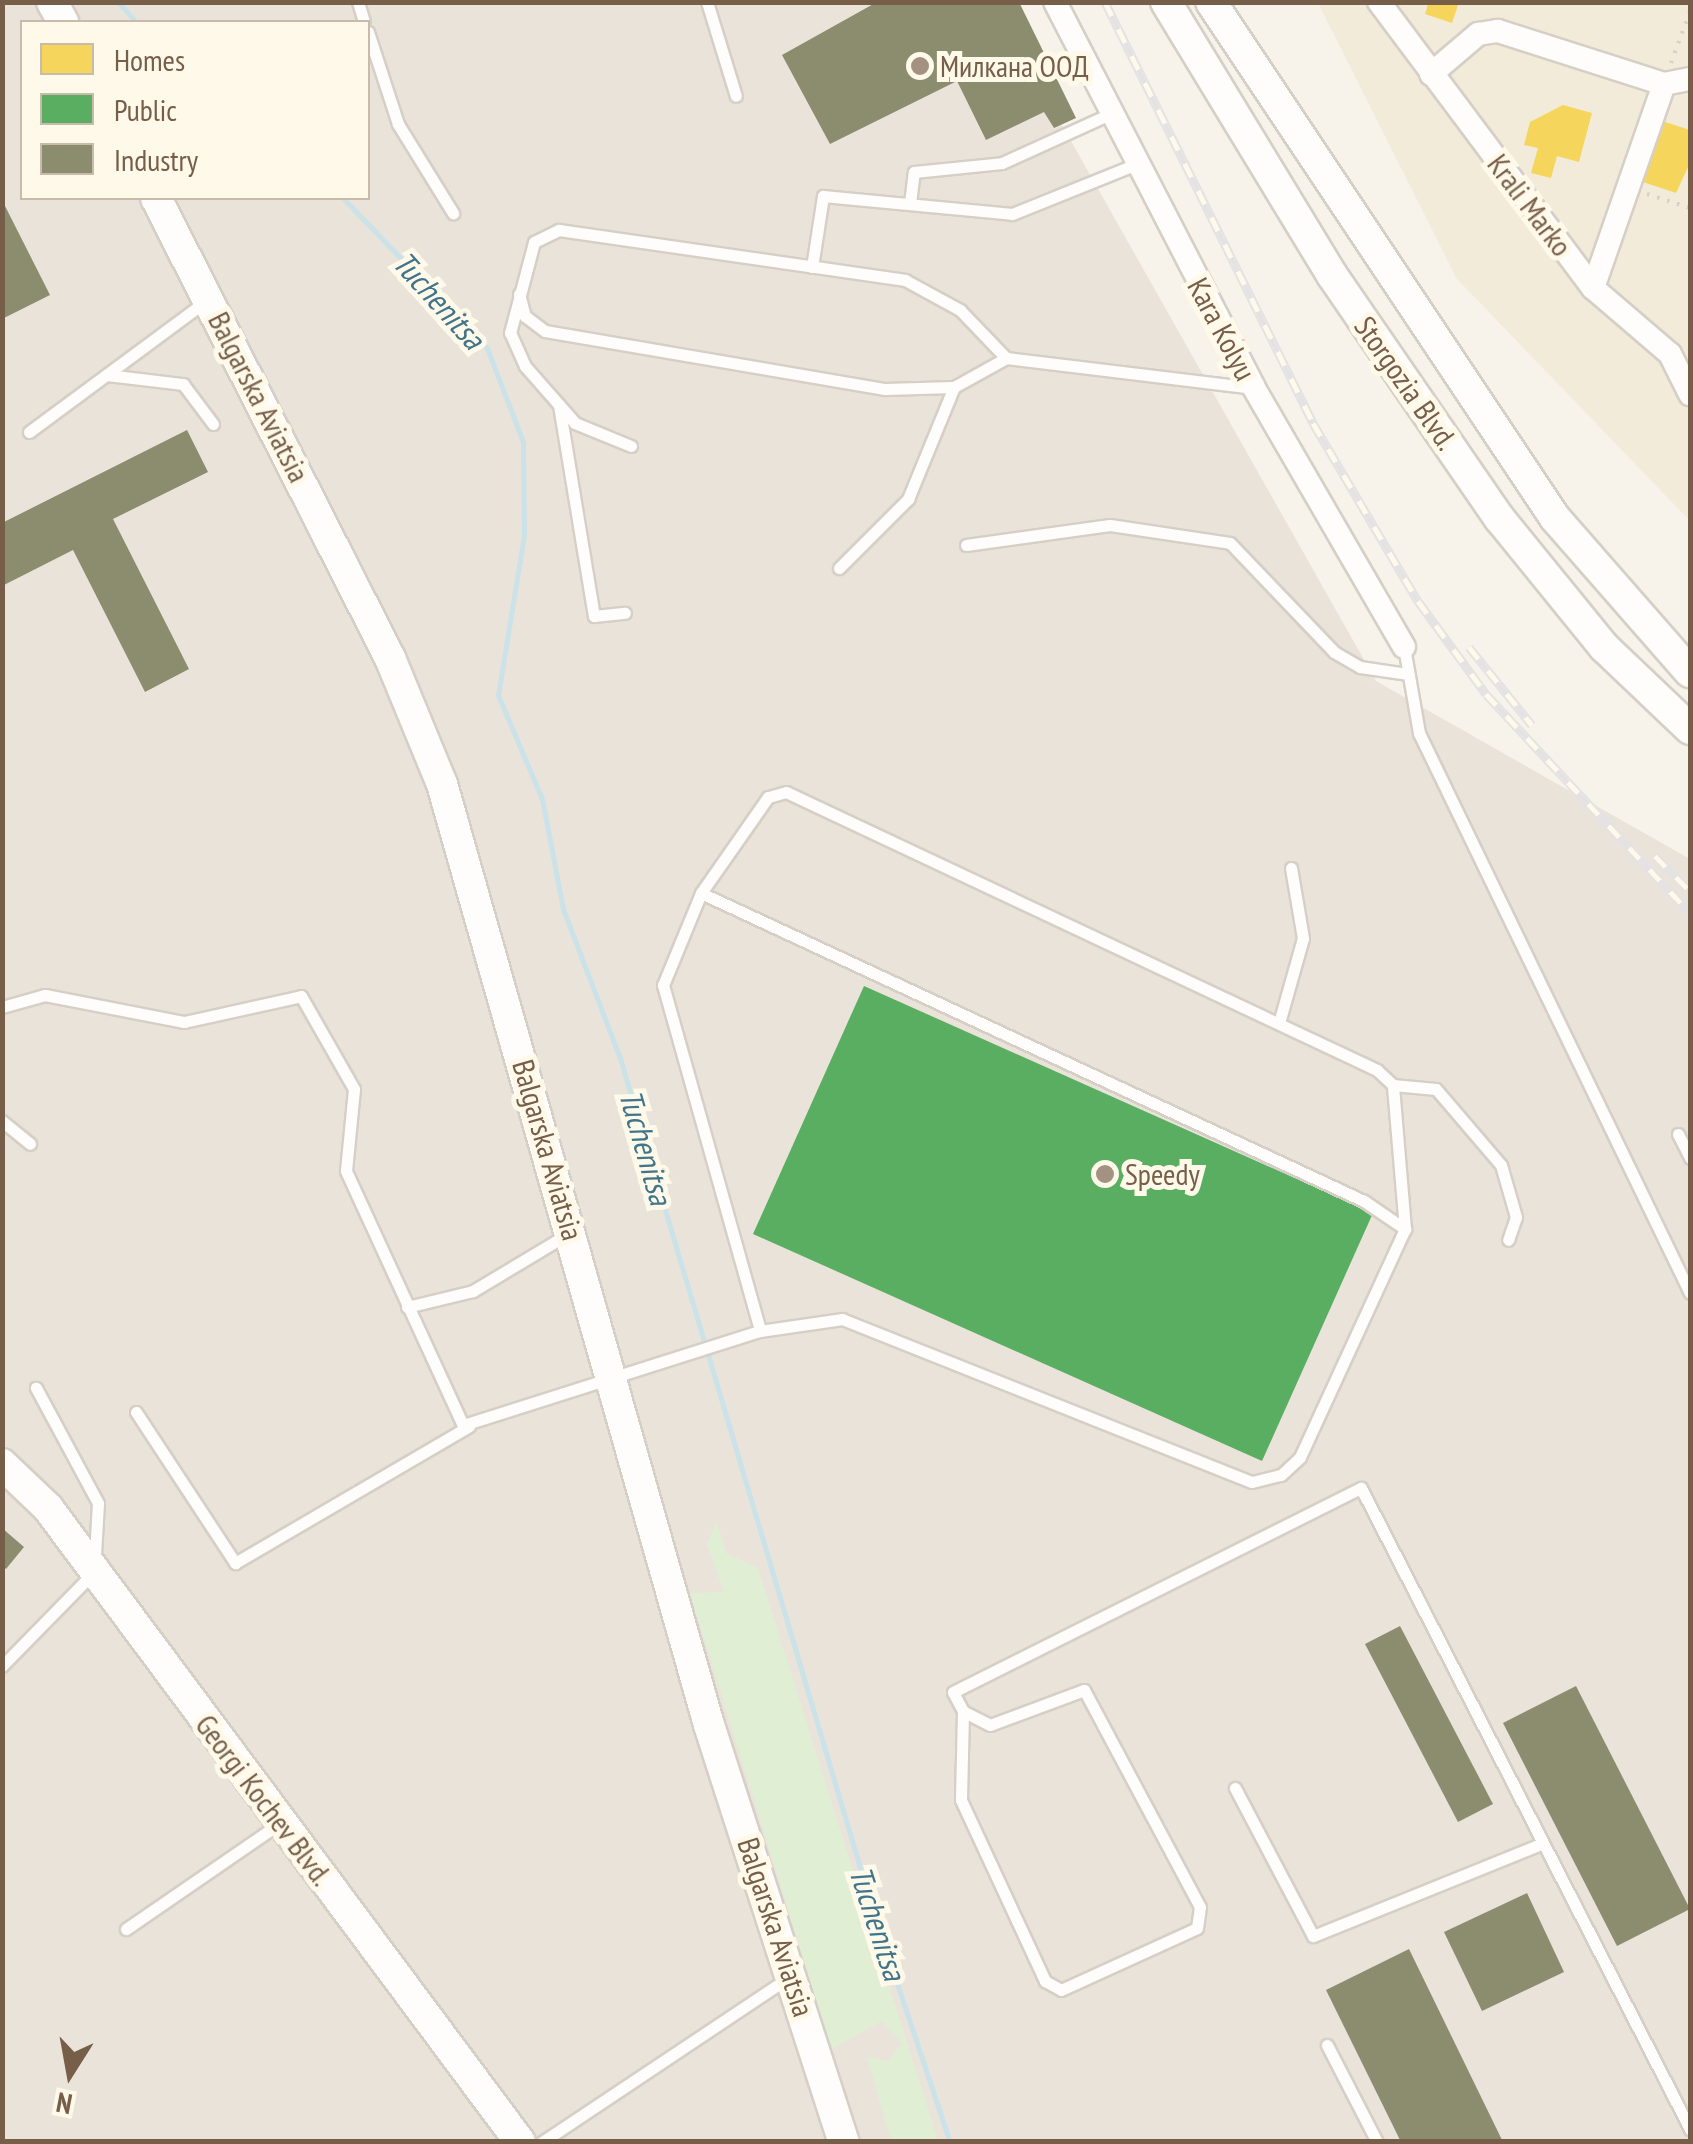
<!DOCTYPE html>
<meta charset="utf-8">
<style>
body{margin:0}
#map{position:relative;width:1693px;height:2144px;overflow:hidden;background:#f7f3ea;font-family:"PT Sans Narrow",sans-serif}
div>[style]{position:absolute}
.residential>*{inset:0;background:#f2ebda}
.industrial>*{inset:0;background:#eae3da}
.green>*{inset:0;background:#e0eed4}
.homes>*{inset:0;background:#f6d55c}
.public>*{inset:0;background:#5aae61}
.industry>*{inset:0;background:#8c8c6e}
.stream>*{height:5px;margin:-2.5px;padding:0 2.5px;transform-origin:2.5px;border-radius:2.5px;background:#cbe2e8}
.path>*{height:4px;margin-top:-2px;transform-origin:0;background:repeating-linear-gradient(90deg,#d8d1ca 0 2.5px,transparent 0 10.5px)}
.roads{filter:drop-shadow(2px 0 #d6cfc6) drop-shadow(-2px 0 #d6cfc6) drop-shadow(0 2px #d6cfc6) drop-shadow(0 -2px #d6cfc6)}
.lane>*{height:11px;margin:-5.5px;padding:0 5.5px;transform-origin:5.5px;border-radius:5.5px;background:#fefdfc}
.street>*{height:22px;margin:-11px;padding:0 11px;transform-origin:11px;border-radius:11px;background:#fefdfc}
.secondary>*{height:30px;margin:-15px;padding:0 15px;transform-origin:15px;border-radius:15px;background:#fefdfc}
.rail>*{height:9px;margin-top:-4.5px;transform-origin:0;background:repeating-linear-gradient(90deg,#fff9ea 0 15px,#e5e2e4 0 30px);box-sizing:border-box;border-block:2px solid #e5e2e4}
.dots>*{width:28px;height:28px;translate:-50% -50%;box-sizing:border-box;border:5px solid #fff9ea;border-radius:50%}
span{translate:-50% -50%;white-space:nowrap;text-align:center;line-height:1.15;-webkit-text-stroke:10px #fff9ea;paint-order:stroke}
.poi-label{font-size:30px;color:#765e49}
.left{translate:0 -50%;text-align:left}
.street-label{font-size:30px;color:#765e49}
.water-label{font-size:32px;color:#42758a;font-style:italic}
.frame{position:absolute;inset:0;border:5px solid #765e49;pointer-events:none}
.legend{position:absolute;left:20px;top:20px;width:350px;height:180px;box-sizing:border-box;background:#fff9ea;border:2px solid #c8bbaa;margin:0;padding:12px 18px;list-style:none;font-size:30px;color:#765e49}
.legend li{display:flex;align-items:center;gap:20px;height:50px}
.legend b{width:50px;border:2px solid #c8bbaa}
.north{position:absolute;left:20px;top:2024px;width:100px;height:100px;-webkit-text-stroke:8px #fff9ea;paint-order:stroke;rotate:191deg;font-size:28px;font-weight:700;line-height:40px;text-align:center;color:#765e49}
.north::after{content:'';display:block;margin:auto;width:35px;height:45px;background:#765e49;clip-path:polygon(50% 0,100% 100%,50% 72%,0 100%)}
</style>
<div id="map">
<div class="residential">
<i style="clip-path:polygon(1318px 3px,1690px 3px,1690px 521px,1457px 279px)"></i>
</div>
<div class="industrial">
<i style="clip-path:polygon(evenodd,3px 3px,993px 3px,1376px 681px,1690px 859px,1690px 2141px,3px 2142px,3px 3px,22px 22px,368px 22px,368px 198px,22px 198px,22px 22px)"></i>
</div>
<div class="green">
<i style="clip-path:polygon(717px 1522px,726px 1553px,758px 1568px,938px 2141px,891px 2141px,867px 2057px,888px 2061px,902px 2043px,882px 2021px,831px 2049px,690px 1593px,724px 1592px,707px 1544px)"></i>
</div>
<div class="homes">
<i style="clip-path:polygon(1429px 2px,1459px 2px,1452px 23px,1425px 14px)"></i>
<i style="clip-path:polygon(1563px 105px,1592px 113px,1579px 162px,1557px 156px,1551px 178px,1531px 173px,1538px 148px,1524px 145px,1530px 122px)"></i>
<i style="clip-path:polygon(1659px 120px,1690px 130px,1690px 163px,1676px 193px,1640px 181px)"></i>
</div>
<div class="public">
<i style="clip-path:polygon(864px 986px,1373px 1213px,1262px 1461px,753px 1234px)"></i>
</div>
<div class="industry">
<i style="clip-path:polygon(877px 2px,1019px 2px,1076px 118px,1054px 128px,1044px 112px,986px 140px,957px 81px,830px 144px,782px 55px)"></i>
<i style="clip-path:polygon(2px 200px,50px 295px,2px 319px)"></i>
<i style="clip-path:polygon(187px 430px,208px 472px,113px 519px,189px 669px,145px 692px,73px 550px,2px 586px,2px 523px)"></i>
<i style="clip-path:polygon(2px 1528px,24px 1547px,6px 1569px,2px 1566px)"></i>
<i style="clip-path:polygon(1400px 1626px,1493px 1804px,1458px 1822px,1365px 1644px)"></i>
<i style="clip-path:polygon(1576px 1686px,1690px 1909px,1617px 1946px,1503px 1723px)"></i>
<i style="clip-path:polygon(1527px 1893px,1564px 1972px,1482px 2011px,1444px 1932px)"></i>
<i style="clip-path:polygon(1409px 1949px,1503px 2142px,1401px 2142px,1326px 1990px)"></i>
</div>
<div class="stream">
<i style="left:118px;top:2px;width:27px;rotate:48deg"></i>
<i style="left:343px;top:198px;width:208px;rotate:46.2deg"></i>
<i style="left:487px;top:348px;width:101px;rotate:69deg"></i>
<i style="left:523px;top:442px;width:93px;rotate:89.4deg"></i>
<i style="left:524px;top:535px;width:162px;rotate:99.2deg"></i>
<i style="left:498px;top:695px;width:113px;rotate:67.1deg"></i>
<i style="left:542px;top:799px;width:112px;rotate:79.2deg"></i>
<i style="left:563px;top:909px;width:160px;rotate:69.1deg"></i>
<i style="left:620px;top:1058px;width:887px;rotate:73.49deg"></i>
<i style="left:872px;top:1908px;width:247px;rotate:71.6deg"></i>
</div>
<div class="path">
<i style="left:1671px;top:63px;width:55px;rotate:-69.9deg"></i>
<i style="left:1647px;top:194px;width:45px;rotate:18deg"></i>
</div>
<div class="roads">
<div class="lane">
<i style="left:358px;top:2px;width:21px;rotate:73deg"></i>
<i style="left:707px;top:2px;width:98px;rotate:72.9deg"></i>
<i style="left:368px;top:32px;width:97px;rotate:71.9deg"></i>
<i style="left:398px;top:124px;width:105px;rotate:58.3deg"></i>
<i style="left:910px;top:203px;width:31px;rotate:-83deg"></i>
<i style="left:914px;top:172px;width:88px;rotate:-5.8deg"></i>
<i style="left:1002px;top:163px;width:119px;rotate:-24.4deg"></i>
<i style="left:812px;top:267px;width:72px;rotate:-81.2deg"></i>
<i style="left:823px;top:196px;width:190px;rotate:5.4deg"></i>
<i style="left:1012px;top:214px;width:131px;rotate:-21.9deg"></i>
<i style="left:519px;top:294px;width:23px;rotate:75deg"></i>
<i style="left:525px;top:316px;width:25px;rotate:37deg"></i>
<i style="left:545px;top:331px;width:345px;rotate:9.7deg"></i>
<i style="left:885px;top:389px;width:69px;rotate:-1.7deg"></i>
<i style="left:954px;top:387px;width:60px;rotate:-29.1deg"></i>
<i style="left:107px;top:375px;width:77px;rotate:6.8deg"></i>
<i style="left:183px;top:384px;width:50px;rotate:53.1deg"></i>
<i style="left:559px;top:405px;width:214px;rotate:80.6deg"></i>
<i style="left:594px;top:616px;width:31px;rotate:-6deg"></i>
<i style="left:29px;top:432px;width:220px;rotate:-36.5deg"></i>
<i style="left:631px;top:446px;width:61px;rotate:-157.7deg"></i>
<i style="left:575px;top:423px;width:76px;rotate:-131.3deg"></i>
<i style="left:525px;top:366px;width:36px;rotate:-114deg"></i>
<i style="left:510px;top:333px;width:94px;rotate:-75.2deg"></i>
<i style="left:534px;top:242px;width:28px;rotate:-26deg"></i>
<i style="left:559px;top:230px;width:350px;rotate:8.2deg"></i>
<i style="left:905px;top:280px;width:63px;rotate:28.6deg"></i>
<i style="left:960px;top:310px;width:66px;rotate:46.2deg"></i>
<i style="left:1006px;top:358px;width:250px;rotate:6.9deg"></i>
<i style="left:966px;top:545px;width:145px;rotate:-7.9deg"></i>
<i style="left:1110px;top:525px;width:121px;rotate:8.5deg"></i>
<i style="left:1230px;top:543px;width:151px;rotate:46.3deg"></i>
<i style="left:1334px;top:652px;width:30px;rotate:30deg"></i>
<i style="left:1360px;top:667px;width:49px;rotate:8.3deg"></i>
<i style="left:839px;top:568px;width:98px;rotate:-45deg"></i>
<i style="left:908px;top:499px;width:121px;rotate:-67.7deg"></i>
<i style="left:1404px;top:647px;width:87px;rotate:80.1deg"></i>
<i style="left:1419px;top:733px;width:622px;rotate:64.18deg"></i>
<i style="left:701px;top:893px;width:731px;rotate:24.92deg"></i>
<i style="left:1364px;top:1201px;width:50px;rotate:34.3deg"></i>
<i style="left:2px;top:1007px;width:45px;rotate:-15.6deg"></i>
<i style="left:45px;top:995px;width:142px;rotate:11deg"></i>
<i style="left:184px;top:1022px;width:120px;rotate:-12.5deg"></i>
<i style="left:301px;top:996px;width:107px;rotate:60.3deg"></i>
<i style="left:354px;top:1089px;width:82px;rotate:95.6deg"></i>
<i style="left:346px;top:1171px;width:280px;rotate:65.3deg"></i>
<i style="left:463px;top:1425px;width:312px;rotate:-17.6deg"></i>
<i style="left:760px;top:1331px;width:83px;rotate:-8.3deg"></i>
<i style="left:842px;top:1319px;width:441px;rotate:21.7deg"></i>
<i style="left:1252px;top:1482px;width:30px;rotate:-14deg"></i>
<i style="left:1281px;top:1475px;width:26px;rotate:-43deg"></i>
<i style="left:1300px;top:1457px;width:251px;rotate:-65.3deg"></i>
<i style="left:1405px;top:1229px;width:144px;rotate:-94.8deg"></i>
<i style="left:1393px;top:1085px;width:22px;rotate:-137deg"></i>
<i style="left:1377px;top:1070px;width:653px;rotate:-154.81deg"></i>
<i style="left:786px;top:792px;width:19px;rotate:164deg"></i>
<i style="left:768px;top:797px;width:117px;rotate:124.9deg"></i>
<i style="left:701px;top:893px;width:100px;rotate:112.4deg"></i>
<i style="left:663px;top:985px;width:359px;rotate:74.3deg"></i>
<i style="left:1279px;top:1023px;width:88px;rotate:-74.2deg"></i>
<i style="left:1303px;top:938px;width:71px;rotate:-99.7deg"></i>
<i style="left:1393px;top:1085px;width:43px;rotate:5.3deg"></i>
<i style="left:1436px;top:1089px;width:100px;rotate:49.5deg"></i>
<i style="left:1501px;top:1165px;width:54px;rotate:73.9deg"></i>
<i style="left:1516px;top:1217px;width:24px;rotate:109deg"></i>
<i style="left:2px;top:1121px;width:36px;rotate:39deg"></i>
<i style="left:1678px;top:1134px;width:27px;rotate:63deg"></i>
<i style="left:407px;top:1307px;width:68px;rotate:-13.6deg"></i>
<i style="left:473px;top:1291px;width:111px;rotate:-31deg"></i>
<i style="left:136px;top:1412px;width:181px;rotate:56.7deg"></i>
<i style="left:235px;top:1563px;width:271px;rotate:-30.3deg"></i>
<i style="left:2px;top:1666px;width:132px;rotate:-45.6deg"></i>
<i style="left:94px;top:1572px;width:69px;rotate:-86.7deg"></i>
<i style="left:98px;top:1503px;width:131px;rotate:-118.3deg"></i>
<i style="left:963px;top:1711px;width:89px;rotate:91.3deg"></i>
<i style="left:961px;top:1800px;width:200px;rotate:65.1deg"></i>
<i style="left:1045px;top:1981px;width:18px;rotate:29deg"></i>
<i style="left:1061px;top:1990px;width:149px;rotate:-24.5deg"></i>
<i style="left:1197px;top:1928px;width:21px;rotate:-82deg"></i>
<i style="left:1200px;top:1907px;width:246px;rotate:-118.1deg"></i>
<i style="left:1084px;top:1690px;width:100px;rotate:159.6deg"></i>
<i style="left:990px;top:1725px;width:30px;rotate:-153deg"></i>
<i style="left:963px;top:1711px;width:21px;rotate:-118deg"></i>
<i style="left:953px;top:1692px;width:456px;rotate:-26.6deg"></i>
<i style="left:1361px;top:1488px;width:721px;rotate:62.83deg"></i>
<i style="left:1235px;top:1788px;width:167px;rotate:62.2deg"></i>
<i style="left:1313px;top:1936px;width:248px;rotate:-22deg"></i>
<i style="left:126px;top:1929px;width:186px;rotate:-34.5deg"></i>
<i style="left:1327px;top:2045px;width:109px;rotate:62.7deg"></i>
<i style="left:542px;top:2142px;width:296px;rotate:-33.7deg"></i>
</div>
<div class="street">
<i style="left:1055px;top:2px;width:434px;rotate:62.7deg"></i>
<i style="left:1254px;top:388px;width:299px;rotate:59.9deg"></i>
<i style="left:1379px;top:2px;width:357px;rotate:53.2deg"></i>
<i style="left:1593px;top:288px;width:101px;rotate:40.6deg"></i>
<i style="left:1670px;top:354px;width:45px;rotate:63.4deg"></i>
<i style="left:1431px;top:74px;width:62px;rotate:-40.4deg"></i>
<i style="left:1478px;top:34px;width:20px;rotate:-9deg"></i>
<i style="left:1498px;top:31px;width:174px;rotate:17.7deg"></i>
<i style="left:1664px;top:84px;width:26px;rotate:-11deg"></i>
<i style="left:1593px;top:288px;width:216px;rotate:-70.8deg"></i>
</div>
<div class="secondary">
<i style="left:52px;top:2px;width:23px;rotate:61deg"></i>
<i style="left:1166px;top:2px;width:320px;rotate:58.7deg"></i>
<i style="left:1332px;top:275px;width:296px;rotate:55.5deg"></i>
<i style="left:1500px;top:519px;width:165px;rotate:50.9deg"></i>
<i style="left:1604px;top:647px;width:119px;rotate:43.6deg"></i>
<i style="left:1211px;top:2px;width:620px;rotate:56.31deg"></i>
<i style="left:1555px;top:518px;width:205px;rotate:48.8deg"></i>
<i style="left:156px;top:198px;width:516px;rotate:63.04deg"></i>
<i style="left:390px;top:658px;width:136px;rotate:67.6deg"></i>
<i style="left:442px;top:784px;width:978px;rotate:74.16deg"></i>
<i style="left:709px;top:1725px;width:438px;rotate:72.1deg"></i>
<i style="left:2px;top:1464px;width:64px;rotate:43.7deg"></i>
<i style="left:48px;top:1508px;width:790px;rotate:53.33deg"></i>
</div>
</div>
<div class="rail">
<i style="left:1105px;top:2px;width:470px;rotate:63.7deg"></i>
<i style="left:1313px;top:423px;width:207px;rotate:59.5deg"></i>
<i style="left:1418px;top:601px;width:115px;rotate:53.8deg"></i>
<i style="left:1486px;top:694px;width:299px;rotate:47deg"></i>
<i style="left:1469px;top:647px;width:100px;rotate:51.1deg"></i>
<i style="left:1655px;top:856px;width:49px;rotate:45deg"></i>
</div>
<div class="dots">
<i style="left:920px;top:66px;background:#a39281"></i>
<i style="left:1105px;top:1174px;background:#a39281"></i>
</div>
<div class="poi-label">
<span class="left" style="left:940px;top:66px">Милкана OOД</span>
<span class="left" style="left:1125px;top:1174px">Speedy</span>
</div>
<div class="street-label">
<span style="left:1530px;top:205px;rotate:53deg">Krali Marko</span>
<span style="left:1222px;top:329px;rotate:62deg">Kara Kolyu</span>
<span style="left:1406px;top:383px;rotate:55deg">Storgozia Blvd.</span>
<span style="left:259px;top:397px;rotate:63deg">Balgarska Aviatsia</span>
<span style="left:548px;top:1150px;rotate:74deg">Balgarska Aviatsia</span>
<span style="left:264px;top:1800px;rotate:53deg">Georgi Kochev Blvd.</span>
<span style="left:776px;top:1927px;rotate:72deg">Balgarska Aviatsia</span>
</div>
<div class="water-label">
<span style="left:439px;top:300px;rotate:48deg">Tuchenitsa</span>
<span style="left:646px;top:1147px;rotate:74deg">Tuchenitsa</span>
<span style="left:878px;top:1923px;rotate:72deg">Tuchenitsa</span>
</div>
<div class="frame"></div>
<ul class="legend">
<li><b style="height:28px;background:#f6d55c"></b>Homes</li>
<li><b style="height:28px;background:#5aae61"></b>Public</li>
<li><b style="height:28px;background:#8c8c6e"></b>Industry</li>
</ul>
<div class="north">N</div>
</div>
